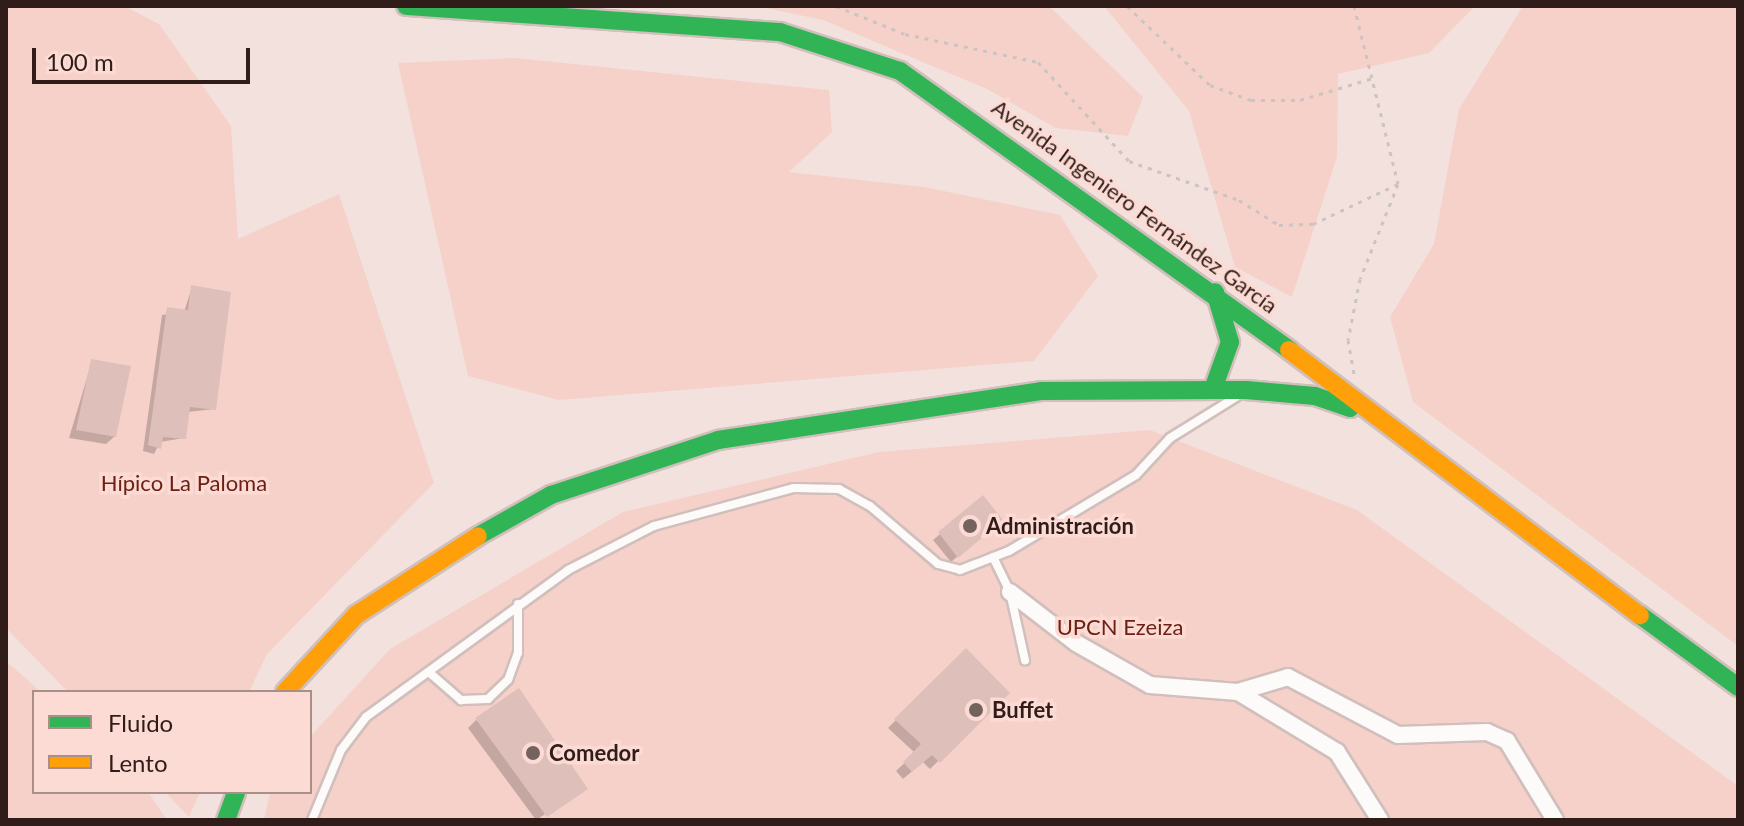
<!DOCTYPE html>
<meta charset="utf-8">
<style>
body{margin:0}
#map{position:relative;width:1744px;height:826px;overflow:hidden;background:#f3e1dd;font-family:Lato,sans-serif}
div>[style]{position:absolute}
.green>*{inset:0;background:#f6d1ca}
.shadow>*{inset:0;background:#0003}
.building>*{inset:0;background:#debfb9}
.path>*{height:3px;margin-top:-1.5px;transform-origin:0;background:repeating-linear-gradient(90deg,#cbc4c1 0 4px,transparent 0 10px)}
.roads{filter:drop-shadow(2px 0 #d1bfbc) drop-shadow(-2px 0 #d1bfbc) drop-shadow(0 2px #d1bfbc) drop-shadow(0 -2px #d1bfbc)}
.lane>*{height:8px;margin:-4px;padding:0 4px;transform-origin:4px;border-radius:4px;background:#fdfafa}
.street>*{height:16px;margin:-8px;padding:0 8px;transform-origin:8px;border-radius:8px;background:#fdfafa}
.fast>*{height:18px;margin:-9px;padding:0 9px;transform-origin:9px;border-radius:9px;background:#30b455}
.slow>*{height:18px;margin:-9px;padding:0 9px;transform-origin:9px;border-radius:9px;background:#ff9f0a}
.dots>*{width:22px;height:22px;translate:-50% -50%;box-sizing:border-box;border:4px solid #fcdbd4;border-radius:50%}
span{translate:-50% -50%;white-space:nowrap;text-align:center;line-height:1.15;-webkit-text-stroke:7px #fcdbd4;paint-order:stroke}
.street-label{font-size:22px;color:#301d19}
.park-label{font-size:22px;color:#6d2115}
.poi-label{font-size:22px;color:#301d19;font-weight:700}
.left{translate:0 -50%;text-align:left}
.frame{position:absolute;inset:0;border:8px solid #301d19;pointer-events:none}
.legend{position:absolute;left:32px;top:690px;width:280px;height:104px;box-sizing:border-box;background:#fcdbd4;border:2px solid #aa8f89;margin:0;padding:10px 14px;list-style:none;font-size:24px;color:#301d19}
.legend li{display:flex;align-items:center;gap:16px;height:40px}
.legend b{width:40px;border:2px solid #aa8f89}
.scale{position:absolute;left:32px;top:48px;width:218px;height:36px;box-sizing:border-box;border:4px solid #301d19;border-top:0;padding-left:10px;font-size:24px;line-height:28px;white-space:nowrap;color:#301d19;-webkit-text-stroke:6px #fcdbd4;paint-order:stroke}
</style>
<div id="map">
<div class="green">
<i style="clip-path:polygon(6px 6px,124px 6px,159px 24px,231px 126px,238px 239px,339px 194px,434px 483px,267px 654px,249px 692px,68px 692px,6px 628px)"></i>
<i style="clip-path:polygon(756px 6px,1049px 6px,1143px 97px,1128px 136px,1056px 128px,987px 89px,823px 20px)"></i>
<i style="clip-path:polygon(1104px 6px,1475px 6px,1429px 53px,1338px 74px,1337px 157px,1292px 297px,1235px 267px,1189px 111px)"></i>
<i style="clip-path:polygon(1523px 6px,1738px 6px,1738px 646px,1413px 402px,1390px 317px,1434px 244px,1459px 109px)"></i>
<i style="clip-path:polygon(515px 58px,829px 90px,832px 132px,789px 172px,924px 187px,1060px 215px,1098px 276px,1034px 361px,559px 400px,468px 376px,398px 63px)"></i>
<i style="clip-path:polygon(1150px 430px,1357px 510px,1738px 786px,1738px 820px,264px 820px,270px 792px,310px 792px,310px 737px,390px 649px,623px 512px,879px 452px)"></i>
<i style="clip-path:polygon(6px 661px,41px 692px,34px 692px,34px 792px,148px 792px,167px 820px,6px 820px)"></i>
<i style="clip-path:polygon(165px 792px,200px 792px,189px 817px)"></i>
</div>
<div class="shadow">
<i style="clip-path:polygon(192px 287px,214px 409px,188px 412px,184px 438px,160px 442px,154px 454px,143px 451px,162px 315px,184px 312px)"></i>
<i style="clip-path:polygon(92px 361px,115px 436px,106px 444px,69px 438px)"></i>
<i style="clip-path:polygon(983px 498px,994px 525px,951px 562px,933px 540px)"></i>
<i style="clip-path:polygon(966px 651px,1008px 693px,930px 769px,923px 762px,903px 779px,896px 771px,915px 753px,888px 728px)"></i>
<i style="clip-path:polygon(476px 720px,586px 788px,536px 820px,468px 728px)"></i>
</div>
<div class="building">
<i style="clip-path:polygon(191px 285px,231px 292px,216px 410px,190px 407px,186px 439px,163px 437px,161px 449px,148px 445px,167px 307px,188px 310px)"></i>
<i style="clip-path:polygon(91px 359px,131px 366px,116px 437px,76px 430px)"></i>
<i style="clip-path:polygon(983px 495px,1003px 520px,958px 558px,938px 532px)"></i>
<i style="clip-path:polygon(966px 648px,1010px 693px,940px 763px,932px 755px,912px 772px,903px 762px,921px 744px,894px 719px)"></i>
<i style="clip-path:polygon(519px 688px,588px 789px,547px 817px,475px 718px)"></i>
</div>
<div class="path">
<i style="left:836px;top:6px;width:74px;rotate:22.1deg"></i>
<i style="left:905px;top:34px;width:136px;rotate:11.9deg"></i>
<i style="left:1038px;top:62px;width:134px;rotate:47.4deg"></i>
<i style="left:1129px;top:161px;width:117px;rotate:19.5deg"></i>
<i style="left:1239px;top:200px;width:47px;rotate:32deg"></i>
<i style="left:1279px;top:225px;width:34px;rotate:-2deg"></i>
<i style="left:1313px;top:224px;width:94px;rotate:-25.2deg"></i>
<i style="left:1127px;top:6px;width:115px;rotate:43.6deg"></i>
<i style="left:1210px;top:85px;width:44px;rotate:20.1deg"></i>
<i style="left:1251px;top:100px;width:49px"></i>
<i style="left:1300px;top:100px;width:76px;rotate:-16.8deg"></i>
<i style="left:1354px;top:6px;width:183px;rotate:76.1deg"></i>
<i style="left:1398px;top:184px;width:102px;rotate:111.8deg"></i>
<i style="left:1360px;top:279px;width:62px;rotate:101.1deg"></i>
<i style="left:1348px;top:340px;width:39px;rotate:80deg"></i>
</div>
<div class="roads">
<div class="lane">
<i style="left:993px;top:557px;width:39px;rotate:64deg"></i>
<i style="left:1010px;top:592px;width:70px;rotate:77.6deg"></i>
<i style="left:431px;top:674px;width:40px;rotate:41deg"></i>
<i style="left:461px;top:700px;width:27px;rotate:-2deg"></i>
<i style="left:488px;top:699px;width:28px;rotate:-44deg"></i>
<i style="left:508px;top:680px;width:29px;rotate:-70deg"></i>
<i style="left:518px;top:653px;width:49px;rotate:-90deg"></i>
<i style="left:312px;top:820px;width:76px;rotate:-67.5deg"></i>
<i style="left:341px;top:750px;width:41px;rotate:-52.9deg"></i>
<i style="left:366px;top:717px;width:250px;rotate:-36deg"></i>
<i style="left:568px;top:570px;width:97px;rotate:-27.1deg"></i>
<i style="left:654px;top:526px;width:145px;rotate:-15.2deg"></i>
<i style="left:794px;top:488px;width:45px;rotate:1.3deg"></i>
<i style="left:839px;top:489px;width:35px;rotate:29deg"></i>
<i style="left:870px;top:506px;width:89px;rotate:40.5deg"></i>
<i style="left:938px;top:564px;width:23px;rotate:15deg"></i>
<i style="left:960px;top:570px;width:53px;rotate:-21.2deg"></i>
<i style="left:1009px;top:551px;width:148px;rotate:-30.9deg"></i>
<i style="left:1136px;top:475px;width:50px;rotate:-47.4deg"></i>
<i style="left:1170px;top:438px;width:78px;rotate:-31.8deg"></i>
</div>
<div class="street">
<i style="left:1010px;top:592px;width:83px;rotate:37.7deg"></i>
<i style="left:1076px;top:643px;width:85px;rotate:29.6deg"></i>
<i style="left:1150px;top:685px;width:88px;rotate:4.5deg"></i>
<i style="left:1238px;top:692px;width:52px;rotate:-16.7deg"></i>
<i style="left:1288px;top:677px;width:124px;rotate:27.8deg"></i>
<i style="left:1398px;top:735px;width:89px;rotate:-1.9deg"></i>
<i style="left:1487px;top:732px;width:22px;rotate:24deg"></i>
<i style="left:1507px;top:741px;width:92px;rotate:58.7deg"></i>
<i style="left:1238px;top:692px;width:116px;rotate:31.2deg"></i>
<i style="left:1337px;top:752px;width:80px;rotate:57.7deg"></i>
</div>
<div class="fast">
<i style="left:406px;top:6px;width:375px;rotate:4deg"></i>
<i style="left:780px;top:32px;width:126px;rotate:18deg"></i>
<i style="left:900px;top:71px;width:479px;rotate:35.6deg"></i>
<i style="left:1213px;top:389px;width:50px;rotate:-70.1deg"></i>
<i style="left:1230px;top:342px;width:52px;rotate:-106.7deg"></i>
<i style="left:478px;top:536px;width:84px;rotate:-29.3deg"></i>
<i style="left:551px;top:495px;width:176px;rotate:-18.2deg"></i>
<i style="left:718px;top:440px;width:328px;rotate:-8.6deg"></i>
<i style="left:1042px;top:391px;width:204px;rotate:-0.3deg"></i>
<i style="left:1246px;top:390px;width:69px;rotate:5deg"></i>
<i style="left:1315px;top:396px;width:37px;rotate:19deg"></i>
<i style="left:1640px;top:615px;width:122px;rotate:36.3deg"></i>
<i style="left:226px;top:820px;width:30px;rotate:-70deg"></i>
</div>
<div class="slow">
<i style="left:1289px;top:350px;width:440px;rotate:37.1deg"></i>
<i style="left:285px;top:692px;width:105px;rotate:-47.3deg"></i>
<i style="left:356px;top:615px;width:145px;rotate:-32.9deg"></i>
</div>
</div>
<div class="dots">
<i style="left:970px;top:526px;background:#74625e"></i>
<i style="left:976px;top:710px;background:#74625e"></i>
<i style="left:533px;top:753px;background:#74625e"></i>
</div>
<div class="street-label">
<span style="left:1135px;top:206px;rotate:36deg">Avenida Ingeniero Fernández García</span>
</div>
<div class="park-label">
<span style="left:184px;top:483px">Hípico La Paloma</span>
<span style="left:1120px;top:627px">UPCN Ezeiza</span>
</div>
<div class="poi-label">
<span class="left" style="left:986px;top:526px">Administración</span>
<span class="left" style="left:992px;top:710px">Buffet</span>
<span class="left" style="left:549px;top:753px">Comedor</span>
</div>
<div class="frame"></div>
<ul class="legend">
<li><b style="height:10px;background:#30b455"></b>Fluido</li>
<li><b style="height:10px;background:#ff9f0a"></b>Lento</li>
</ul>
<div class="scale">100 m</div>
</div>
